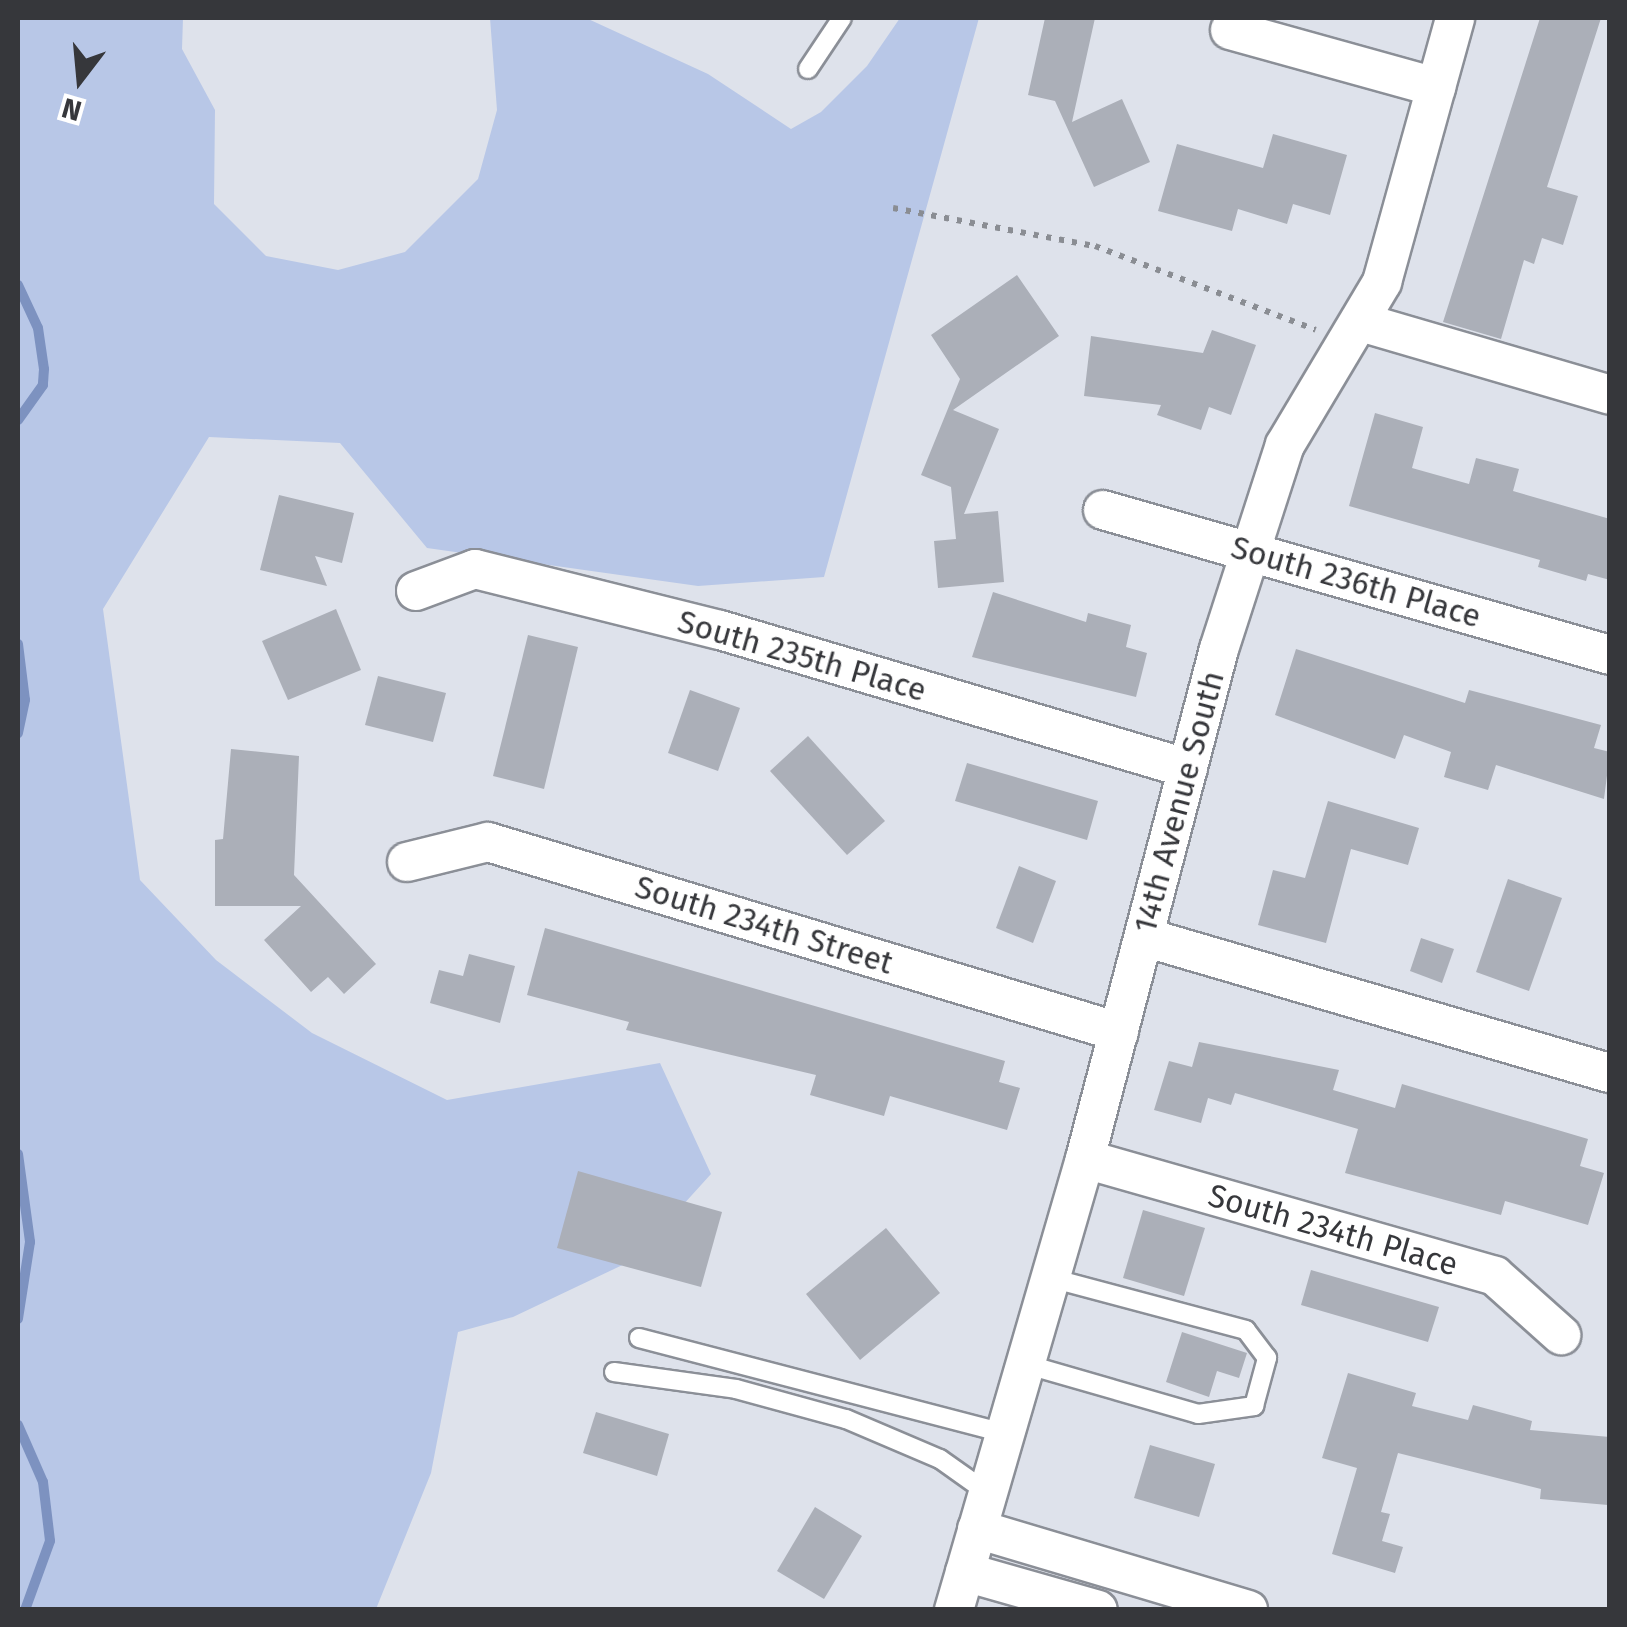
<!DOCTYPE html>
<style>
body{margin:0}
#map{position:relative;width:1627px;height:1627px;overflow:hidden;background:#dee2eb;font-family:"Fira Sans",sans-serif}
div>[style]{position:absolute}
.green>*{inset:0;background:#b8c7e7}
.stream>*{height:10px;margin:-5px;padding:0 5px;transform-origin:5px;border-radius:5px;background:#7d92c0}
.building>*{inset:0;background:#abafb8}
.path>*{height:6px;margin-top:-3px;transform-origin:0;background:repeating-linear-gradient(90deg,#8a8d93 0 5px,transparent 0 13px)}
.roads{filter:drop-shadow(2px 0 #8b8f97) drop-shadow(-2px 0 #8b8f97) drop-shadow(0 2px #8b8f97) drop-shadow(0 -2px #8b8f97)}
.service>*{height:18px;margin:-9px;padding:0 9px;transform-origin:9px;border-radius:9px;background:#fff}
.minor>*{height:38px;margin:-19px;padding:0 19px;transform-origin:19px;border-radius:19px;background:#fff}
span{translate:-50% -50%;white-space:nowrap;text-align:center;line-height:1.15;-webkit-text-stroke:8px #fff;paint-order:stroke}
.street-label{font-size:32px;color:#36373b}
.frame{position:absolute;inset:0;border:20px solid #36373b;pointer-events:none}
.north{position:absolute;left:30px;top:30px;width:100px;height:100px;-webkit-text-stroke:8px #fff;paint-order:stroke;rotate:196deg;font-size:28px;font-weight:700;line-height:40px;text-align:center;color:#36373b}
.north::after{content:'';display:block;margin:auto;width:35px;height:45px;background:#36373b;clip-path:polygon(50% 0,100% 100%,50% 72%,0 100%)}
</style>
<div id="map">
<div class="green">
<i style="clip-path:polygon(18px 18px,183px 18px,182px 49px,215px 110px,214px 204px,266px 256px,338px 270px,405px 252px,478px 179px,497px 110px,490px 18px,586px 18px,708px 74px,791px 129px,821px 112px,867px 66px,900px 18px,979px 18px,824px 577px,698px 586px,427px 548px,340px 443px,209px 437px,103px 609px,140px 880px,216px 960px,312px 1033px,447px 1100px,660px 1063px,711px 1174px,633px 1260px,513px 1317px,458px 1332px,431px 1473px,376px 1609px,18px 1609px)"></i>
</div>
<div class="stream">
<i style="left:18px;top:285px;width:47px;rotate:65.1deg"></i>
<i style="left:38px;top:328px;width:41px;rotate:81.7deg"></i>
<i style="left:44px;top:369px;width:16px;rotate:94deg"></i>
<i style="left:43px;top:385px;width:43px;rotate:125.5deg"></i>
<i style="left:18px;top:644px;width:56px;rotate:82.9deg"></i>
<i style="left:25px;top:700px;width:34px;rotate:102deg"></i>
<i style="left:18px;top:1154px;width:89px;rotate:82.2deg"></i>
<i style="left:30px;top:1242px;width:78px;rotate:98.9deg"></i>
<i style="left:18px;top:1425px;width:62px;rotate:66.3deg"></i>
<i style="left:43px;top:1482px;width:59px;rotate:83.2deg"></i>
<i style="left:50px;top:1541px;width:73px;rotate:109.9deg"></i>
</div>
<div class="building">
<i style="clip-path:polygon(1045px 18px,1095px 18px,1072px 122px,1122px 99px,1150px 162px,1094px 187px,1055px 101px,1028px 95px)"></i>
<i style="clip-path:polygon(1540px 18px,1601px 18px,1547px 187px,1578px 196px,1563px 245px,1542px 238px,1534px 264px,1524px 260px,1501px 339px,1443px 322px)"></i>
<i style="clip-path:polygon(1273px 134px,1347px 155px,1330px 215px,1293px 204px,1287px 224px,1238px 209px,1232px 231px,1158px 211px,1177px 144px,1263px 168px)"></i>
<i style="clip-path:polygon(1017px 275px,1059px 336px,953px 410px,999px 429px,964px 514px,998px 511px,1004px 582px,938px 588px,934px 541px,956px 539px,951px 487px,921px 475px,960px 379px,931px 335px)"></i>
<i style="clip-path:polygon(1212px 330px,1256px 345px,1231px 415px,1209px 407px,1201px 430px,1157px 415px,1161px 405px,1084px 396px,1091px 336px,1203px 353px)"></i>
<i style="clip-path:polygon(1375px 413px,1423px 427px,1412px 468px,1469px 484px,1476px 458px,1519px 469px,1513px 491px,1610px 519px,1610px 580px,1588px 574px,1586px 581px,1538px 567px,1540px 560px,1349px 506px)"></i>
<i style="clip-path:polygon(279px 495px,354px 513px,342px 563px,315px 556px,327px 586px,260px 570px)"></i>
<i style="clip-path:polygon(993px 592px,1086px 622px,1088px 613px,1131px 625px,1126px 647px,1147px 653px,1136px 697px,972px 657px)"></i>
<i style="clip-path:polygon(336px 609px,361px 670px,288px 700px,262px 641px)"></i>
<i style="clip-path:polygon(528px 635px,578px 647px,544px 789px,493px 776px)"></i>
<i style="clip-path:polygon(1296px 649px,1465px 703px,1469px 690px,1601px 725px,1594px 748px,1610px 752px,1604px 799px,1496px 765px,1488px 790px,1444px 777px,1451px 752px,1404px 735px,1395px 759px,1275px 715px)"></i>
<i style="clip-path:polygon(378px 676px,446px 693px,433px 742px,365px 725px)"></i>
<i style="clip-path:polygon(690px 690px,740px 708px,718px 771px,668px 753px)"></i>
<i style="clip-path:polygon(808px 736px,885px 821px,847px 855px,770px 771px)"></i>
<i style="clip-path:polygon(231px 749px,299px 756px,294px 875px,376px 964px,344px 994px,328px 977px,311px 992px,264px 940px,301px 906px,215px 906px,215px 840px,223px 839px)"></i>
<i style="clip-path:polygon(967px 763px,1098px 801px,1087px 840px,955px 801px)"></i>
<i style="clip-path:polygon(1328px 801px,1419px 828px,1408px 865px,1351px 849px,1326px 943px,1258px 925px,1273px 870px,1305px 878px)"></i>
<i style="clip-path:polygon(1019px 866px,1056px 881px,1033px 943px,996px 928px)"></i>
<i style="clip-path:polygon(1508px 879px,1562px 898px,1529px 991px,1476px 972px)"></i>
<i style="clip-path:polygon(545px 928px,1005px 1061px,999px 1082px,1020px 1088px,1007px 1130px,890px 1096px,884px 1116px,810px 1095px,816px 1075px,626px 1030px,629px 1022px,527px 995px)"></i>
<i style="clip-path:polygon(1421px 938px,1454px 949px,1442px 983px,1410px 971px)"></i>
<i style="clip-path:polygon(469px 954px,515px 966px,500px 1023px,430px 1003px,439px 970px,463px 976px)"></i>
<i style="clip-path:polygon(1199px 1042px,1339px 1070px,1333px 1090px,1395px 1108px,1402px 1084px,1588px 1139px,1580px 1166px,1604px 1173px,1588px 1225px,1505px 1201px,1501px 1215px,1345px 1173px,1358px 1129px,1235px 1093px,1231px 1105px,1208px 1098px,1201px 1123px,1154px 1110px,1169px 1061px,1192px 1067px)"></i>
<i style="clip-path:polygon(578px 1171px,722px 1212px,701px 1287px,557px 1248px)"></i>
<i style="clip-path:polygon(1143px 1210px,1205px 1228px,1184px 1296px,1123px 1278px)"></i>
<i style="clip-path:polygon(886px 1228px,940px 1293px,860px 1360px,806px 1294px)"></i>
<i style="clip-path:polygon(1311px 1270px,1439px 1307px,1428px 1342px,1301px 1305px)"></i>
<i style="clip-path:polygon(1182px 1332px,1247px 1353px,1239px 1378px,1217px 1371px,1209px 1397px,1166px 1382px)"></i>
<i style="clip-path:polygon(1348px 1373px,1416px 1393px,1412px 1406px,1468px 1420px,1473px 1405px,1532px 1421px,1530px 1430px,1610px 1437px,1608px 1505px,1540px 1499px,1541px 1489px,1398px 1453px,1381px 1512px,1390px 1514px,1382px 1541px,1403px 1547px,1395px 1573px,1332px 1554px,1357px 1468px,1322px 1458px)"></i>
<i style="clip-path:polygon(596px 1412px,669px 1434px,657px 1476px,583px 1453px)"></i>
<i style="clip-path:polygon(1150px 1445px,1215px 1464px,1199px 1517px,1134px 1498px)"></i>
<i style="clip-path:polygon(815px 1507px,862px 1536px,824px 1599px,777px 1571px)"></i>
</div>
<div class="path">
<i style="left:893px;top:208px;width:206px;rotate:10.7deg"></i>
<i style="left:1095px;top:246px;width:236px;rotate:20.8deg"></i>
</div>
<div class="roads">
<div class="service">
<i style="left:808px;top:69px;width:61px;rotate:-56.3deg"></i>
<i style="left:639px;top:1338px;width:378px;rotate:14.6deg"></i>
<i style="left:1025px;top:1364px;width:180px;rotate:16.1deg"></i>
<i style="left:1198px;top:1414px;width:57px;rotate:-8.1deg"></i>
<i style="left:1254px;top:1406px;width:50px;rotate:-74.8deg"></i>
<i style="left:1267px;top:1358px;width:35px;rotate:-127deg"></i>
<i style="left:1246px;top:1330px;width:202px;rotate:-165.1deg"></i>
<i style="left:614px;top:1372px;width:123px;rotate:7.9deg"></i>
<i style="left:736px;top:1389px;width:114px;rotate:15.3deg"></i>
<i style="left:846px;top:1419px;width:102px;rotate:23.1deg"></i>
<i style="left:940px;top:1459px;width:59px;rotate:35.3deg"></i>
</div>
<div class="minor">
<i style="left:1230px;top:30px;width:214px;rotate:15.5deg"></i>
<i style="left:1361px;top:322px;width:259px;rotate:16.3deg"></i>
<i style="left:1103px;top:510px;width:527px;rotate:15.96deg"></i>
<i style="left:416px;top:591px;width:63px;rotate:-20.4deg"></i>
<i style="left:475px;top:569px;width:252px;rotate:14deg"></i>
<i style="left:720px;top:630px;width:488px;rotate:16.5deg"></i>
<i style="left:407px;top:862px;width:83px;rotate:-13.9deg"></i>
<i style="left:488px;top:842px;width:659px;rotate:16.76deg"></i>
<i style="left:1144px;top:937px;width:485px;rotate:16.3deg"></i>
<i style="left:1085px;top:1159px;width:426px;rotate:15.9deg"></i>
<i style="left:1495px;top:1276px;width:89px;rotate:41.8deg"></i>
<i style="left:977px;top:1529px;width:283px;rotate:16.6deg"></i>
<i style="left:965px;top:1572px;width:138px;rotate:15.9deg"></i>
<i style="left:954px;top:1610px;width:470px;rotate:-73.8deg"></i>
<i style="left:1085px;top:1159px;width:527px;rotate:-75.28deg"></i>
<i style="left:1219px;top:649px;width:214px;rotate:-72.1deg"></i>
<i style="left:1285px;top:445px;width:190px;rotate:-59.2deg"></i>
<i style="left:1382px;top:282px;width:274px;rotate:-74.5deg"></i>
</div>
</div>
<div class="street-label">
<span style="left:1356px;top:582px;rotate:16deg">South 236th Place</span>
<span style="left:802px;top:656px;rotate:16deg">South 235th Place</span>
<span style="left:1179px;top:802px;rotate:-75deg">14th Avenue South</span>
<span style="left:764px;top:925px;rotate:17deg">South 234th Street</span>
<span style="left:1333px;top:1230px;rotate:16deg">South 234th Place</span>
</div>
<div class="frame"></div>
<div class="north">N</div>
</div>
